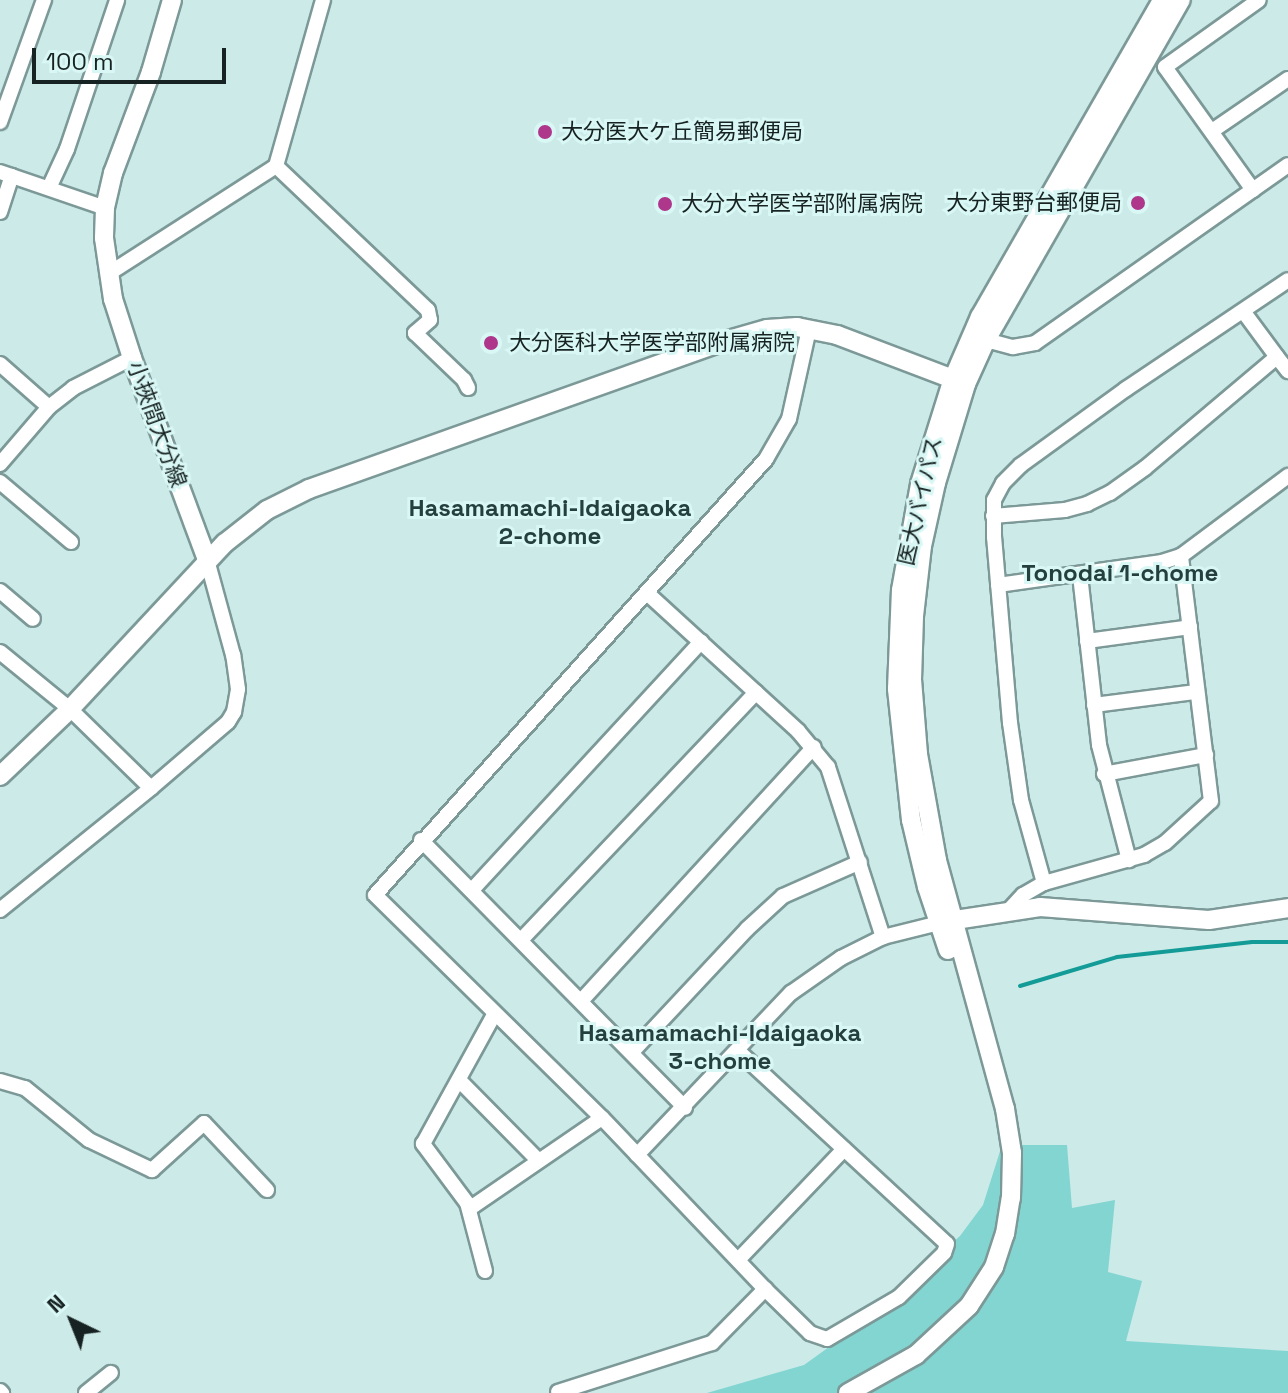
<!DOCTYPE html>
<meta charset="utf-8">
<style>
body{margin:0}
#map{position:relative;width:1288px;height:1393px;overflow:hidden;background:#cbeae8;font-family:"Space Grotesk","Noto Sans JP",sans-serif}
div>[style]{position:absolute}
.green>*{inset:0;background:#82d5d1}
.stream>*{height:4px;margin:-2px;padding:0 2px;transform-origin:2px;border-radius:2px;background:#139b97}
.roads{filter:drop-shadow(2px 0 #7c9998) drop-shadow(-2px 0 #7c9998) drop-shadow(0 2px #7c9998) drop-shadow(0 -2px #7c9998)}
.street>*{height:14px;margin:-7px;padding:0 7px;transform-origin:7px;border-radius:7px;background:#fff}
.secondary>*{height:18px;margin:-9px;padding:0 9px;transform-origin:9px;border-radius:9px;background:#fff}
.dots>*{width:22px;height:22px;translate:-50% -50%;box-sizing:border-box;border:4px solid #d8f7f5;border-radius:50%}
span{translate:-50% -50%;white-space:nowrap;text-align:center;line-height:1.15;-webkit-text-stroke:6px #d8f7f5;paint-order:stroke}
.poi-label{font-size:22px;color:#172322}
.left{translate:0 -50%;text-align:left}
.right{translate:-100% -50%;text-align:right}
.street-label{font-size:22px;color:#172322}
.neighbourhood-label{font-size:24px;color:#243f3d;font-weight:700}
.north{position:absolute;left:32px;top:1281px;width:80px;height:80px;-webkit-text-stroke:6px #d8f7f5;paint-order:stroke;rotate:317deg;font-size:22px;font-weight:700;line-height:32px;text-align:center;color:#172322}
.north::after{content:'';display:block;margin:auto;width:28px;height:36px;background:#172322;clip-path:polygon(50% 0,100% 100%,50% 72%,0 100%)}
.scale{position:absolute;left:32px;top:48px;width:194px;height:36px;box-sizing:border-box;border:4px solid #172322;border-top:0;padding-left:10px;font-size:24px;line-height:28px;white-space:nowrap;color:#172322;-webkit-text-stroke:6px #d8f7f5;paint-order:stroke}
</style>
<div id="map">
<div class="green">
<i style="clip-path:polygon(1002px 1145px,1067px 1145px,1072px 1208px,1115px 1200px,1108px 1272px,1142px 1281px,1126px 1341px,1288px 1351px,1288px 1393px,707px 1393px,804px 1365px,829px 1347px,827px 1339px,866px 1319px,960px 1236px,983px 1205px)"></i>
</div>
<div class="stream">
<i style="left:1020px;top:986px;width:101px;rotate:-16.6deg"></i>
<i style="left:1117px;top:957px;width:136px;rotate:-6.3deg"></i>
<i style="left:1252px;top:942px;width:36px"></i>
</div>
<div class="roads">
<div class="street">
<i style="left:323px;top:0;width:173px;rotate:105.8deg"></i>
<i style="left:276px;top:166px;width:209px;rotate:43.5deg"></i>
<i style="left:428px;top:310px;width:10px;rotate:79deg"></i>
<i style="left:430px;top:320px;width:20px;rotate:139deg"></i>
<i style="left:415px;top:333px;width:68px;rotate:43.8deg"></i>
<i style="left:464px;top:380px;width:9px;rotate:63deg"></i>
<i style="left:0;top:122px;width:130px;rotate:-70.2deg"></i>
<i style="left:1212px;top:131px;width:92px;rotate:-34.4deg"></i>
<i style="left:0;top:172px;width:111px;rotate:18.9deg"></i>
<i style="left:49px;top:188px;width:43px;rotate:-65.2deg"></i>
<i style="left:67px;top:149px;width:157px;rotate:-71.4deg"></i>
<i style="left:1253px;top:190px;width:151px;rotate:-125.6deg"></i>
<i style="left:1165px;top:67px;width:115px;rotate:-35.5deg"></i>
<i style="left:0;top:212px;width:38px;rotate:-72deg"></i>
<i style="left:108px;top:274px;width:200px;rotate:-32.7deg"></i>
<i style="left:986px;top:340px;width:28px;rotate:15deg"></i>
<i style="left:1013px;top:347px;width:22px;rotate:-10deg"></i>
<i style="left:1035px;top:343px;width:309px;rotate:-35.1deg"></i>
<i style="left:1277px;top:357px;width:18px;rotate:52deg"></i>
<i style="left:0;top:364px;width:65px;rotate:41.3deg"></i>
<i style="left:0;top:464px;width:75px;rotate:-49.3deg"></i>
<i style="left:49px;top:407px;width:31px;rotate:-38deg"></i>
<i style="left:73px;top:388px;width:66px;rotate:-27deg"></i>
<i style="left:0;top:482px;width:93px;rotate:40.2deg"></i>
<i style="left:993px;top:516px;width:72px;rotate:-4.8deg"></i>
<i style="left:1065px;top:510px;width:23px;rotate:-15deg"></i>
<i style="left:1087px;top:504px;width:25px;rotate:-26deg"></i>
<i style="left:1110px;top:493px;width:43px;rotate:-35.5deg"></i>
<i style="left:1145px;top:468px;width:172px;rotate:-40.1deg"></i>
<i style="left:1277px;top:357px;width:57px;rotate:-126.5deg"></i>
<i style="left:1080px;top:575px;width:171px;rotate:83.6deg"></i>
<i style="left:1099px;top:745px;width:119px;rotate:75.4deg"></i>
<i style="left:998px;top:585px;width:166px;rotate:-8deg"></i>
<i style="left:1162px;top:562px;width:20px;rotate:-18deg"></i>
<i style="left:1181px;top:556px;width:134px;rotate:-36.8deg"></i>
<i style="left:0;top:591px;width:43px;rotate:40.3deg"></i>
<i style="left:647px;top:593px;width:205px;rotate:42.4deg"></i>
<i style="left:798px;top:731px;width:47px;rotate:50.2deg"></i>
<i style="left:828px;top:767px;width:179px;rotate:72.1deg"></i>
<i style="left:1087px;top:641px;width:104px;rotate:-7.7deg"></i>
<i style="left:0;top:652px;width:90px;rotate:39.2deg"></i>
<i style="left:70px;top:709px;width:113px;rotate:44.3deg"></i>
<i style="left:1094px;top:705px;width:103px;rotate:-7.3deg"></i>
<i style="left:1104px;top:774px;width:104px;rotate:-10.6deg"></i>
<i style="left:421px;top:840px;width:376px;rotate:45.4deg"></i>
<i style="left:1044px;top:883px;width:86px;rotate:-105.5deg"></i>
<i style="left:1021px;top:800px;width:78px;rotate:-98.1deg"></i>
<i style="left:1010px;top:723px;width:187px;rotate:-94.9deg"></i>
<i style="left:994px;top:537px;width:37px;rotate:-90deg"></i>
<i style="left:994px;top:500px;width:19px;rotate:-62deg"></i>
<i style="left:1003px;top:483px;width:25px;rotate:-45deg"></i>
<i style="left:1021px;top:465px;width:130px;rotate:-35.9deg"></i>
<i style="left:1126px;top:389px;width:195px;rotate:-33.9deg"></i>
<i style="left:472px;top:890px;width:338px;rotate:-47.3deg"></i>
<i style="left:0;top:910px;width:194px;rotate:-38.9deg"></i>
<i style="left:151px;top:788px;width:101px;rotate:-40.6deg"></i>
<i style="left:228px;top:722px;width:12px;rotate:-59deg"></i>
<i style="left:234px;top:712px;width:23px;rotate:-80deg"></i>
<i style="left:238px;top:689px;width:34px;rotate:-98deg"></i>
<i style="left:233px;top:655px;width:98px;rotate:-105.3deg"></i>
<i style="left:1009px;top:910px;width:21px;rotate:-47deg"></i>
<i style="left:1023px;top:895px;width:24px;rotate:-30deg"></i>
<i style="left:1044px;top:883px;width:104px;rotate:-15.6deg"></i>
<i style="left:1144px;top:855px;width:24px;rotate:-30deg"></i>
<i style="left:1165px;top:843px;width:62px;rotate:-42.4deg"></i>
<i style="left:1211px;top:801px;width:247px;rotate:-97deg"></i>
<i style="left:522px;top:939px;width:340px;rotate:-46.5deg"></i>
<i style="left:582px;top:1000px;width:343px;rotate:-47.5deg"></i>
<i style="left:633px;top:1051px;width:167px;rotate:-46.9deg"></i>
<i style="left:747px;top:929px;width:49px;rotate:-42.5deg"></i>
<i style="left:783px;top:896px;width:84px;rotate:-23.8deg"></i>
<i style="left:738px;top:1051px;width:284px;rotate:42.7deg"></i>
<i style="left:947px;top:1244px;width:9px;rotate:108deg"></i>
<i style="left:944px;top:1253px;width:63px;rotate:135.6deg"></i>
<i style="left:899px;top:1297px;width:83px;rotate:149.7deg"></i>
<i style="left:827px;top:1339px;width:18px;rotate:-161deg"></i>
<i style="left:810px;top:1333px;width:63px;rotate:-135.6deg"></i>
<i style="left:765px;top:1289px;width:236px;rotate:-133.6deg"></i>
<i style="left:602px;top:1118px;width:318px;rotate:-135.5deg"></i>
<i style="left:375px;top:895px;width:586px;rotate:-48.11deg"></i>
<i style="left:766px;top:459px;width:46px;rotate:-60.1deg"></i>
<i style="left:789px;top:419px;width:92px;rotate:-77.5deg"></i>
<i style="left:459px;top:1080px;width:112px;rotate:45.4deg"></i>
<i style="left:0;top:1081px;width:26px;rotate:16deg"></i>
<i style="left:25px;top:1088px;width:82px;rotate:39.1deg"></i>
<i style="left:89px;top:1140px;width:70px;rotate:25.5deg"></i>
<i style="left:152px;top:1170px;width:70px;rotate:-42.1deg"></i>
<i style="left:204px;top:1123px;width:92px;rotate:46.8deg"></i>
<i style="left:637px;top:1155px;width:224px;rotate:-46.5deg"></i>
<i style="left:791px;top:993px;width:61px;rotate:-35deg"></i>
<i style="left:841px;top:958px;width:47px;rotate:-26.6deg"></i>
<i style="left:883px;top:937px;width:58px;rotate:-14deg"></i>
<i style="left:469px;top:1209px;width:161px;rotate:-34.4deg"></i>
<i style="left:739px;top:1259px;width:152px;rotate:-46.3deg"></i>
<i style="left:485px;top:1271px;width:70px;rotate:-104.8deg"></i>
<i style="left:467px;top:1203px;width:74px;rotate:-126.7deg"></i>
<i style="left:423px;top:1144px;width:149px;rotate:-61.2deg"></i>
<i style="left:0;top:1391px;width:3px;rotate:45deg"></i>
<i style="left:558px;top:1392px;width:162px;rotate:-17.7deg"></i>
<i style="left:712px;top:1343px;width:76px;rotate:-45.5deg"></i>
<i style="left:86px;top:1393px;width:32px;rotate:-39deg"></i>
</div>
<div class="secondary">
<i style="left:172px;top:0;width:75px;rotate:106.3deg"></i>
<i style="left:151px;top:72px;width:108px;rotate:110.6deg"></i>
<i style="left:113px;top:173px;width:36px;rotate:103deg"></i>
<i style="left:105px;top:208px;width:30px;rotate:92deg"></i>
<i style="left:104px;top:238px;width:62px;rotate:81.6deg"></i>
<i style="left:113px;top:299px;width:62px;rotate:72.1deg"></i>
<i style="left:132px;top:358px;width:215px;rotate:69.6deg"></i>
<i style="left:0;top:776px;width:97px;rotate:-43.7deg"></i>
<i style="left:70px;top:709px;width:227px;rotate:-47deg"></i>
<i style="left:225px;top:543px;width:53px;rotate:-38.2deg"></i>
<i style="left:267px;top:510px;width:47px;rotate:-26.6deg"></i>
<i style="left:309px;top:489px;width:438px;rotate:-19.6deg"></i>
<i style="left:722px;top:342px;width:47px;rotate:-16.1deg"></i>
<i style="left:767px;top:329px;width:30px;rotate:-4deg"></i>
<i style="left:797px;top:327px;width:41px;rotate:11.3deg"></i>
<i style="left:837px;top:335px;width:133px;rotate:20.8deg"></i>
<i style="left:942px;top:922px;width:99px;rotate:-8.7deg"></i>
<i style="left:1040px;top:907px;width:169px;rotate:4.4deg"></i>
<i style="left:1209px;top:920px;width:80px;rotate:-8.6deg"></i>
<i style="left:948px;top:950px;width:66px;rotate:-108.4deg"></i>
<i style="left:927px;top:887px;width:69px;rotate:-103.4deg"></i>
<i style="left:911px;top:820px;width:132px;rotate:-96.1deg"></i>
<i style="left:897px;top:689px;width:99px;rotate:-87.7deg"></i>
<i style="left:901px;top:590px;width:108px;rotate:-79.8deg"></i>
<i style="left:920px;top:484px;width:110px;rotate:-72.6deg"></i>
<i style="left:953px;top:379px;width:68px;rotate:-66.5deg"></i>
<i style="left:980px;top:317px;width:366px;rotate:-60.1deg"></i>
<i style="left:848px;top:1393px;width:78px;rotate:-29.2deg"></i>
<i style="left:916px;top:1355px;width:72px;rotate:-42.8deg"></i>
<i style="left:969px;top:1306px;width:46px;rotate:-57.3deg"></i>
<i style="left:994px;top:1267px;width:35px;rotate:-72deg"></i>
<i style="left:1005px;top:1234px;width:36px;rotate:-81deg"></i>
<i style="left:1011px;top:1198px;width:45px;rotate:-88.7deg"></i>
<i style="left:1012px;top:1153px;width:45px;rotate:-99deg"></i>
<i style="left:1005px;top:1109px;width:258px;rotate:-105.3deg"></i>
<i style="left:937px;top:860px;width:108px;rotate:-100.2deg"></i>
<i style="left:918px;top:754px;width:74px;rotate:-94.6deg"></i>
<i style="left:912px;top:680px;width:64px;rotate:-88.2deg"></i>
<i style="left:914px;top:616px;width:70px;rotate:-83.5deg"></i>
<i style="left:922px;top:546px;width:65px;rotate:-77.5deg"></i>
<i style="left:936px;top:483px;width:103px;rotate:-73.1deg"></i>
<i style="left:966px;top:384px;width:48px;rotate:-65.6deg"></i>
<i style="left:986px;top:340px;width:392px;rotate:-60.2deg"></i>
</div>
</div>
<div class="dots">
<i style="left:545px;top:132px;background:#ae368b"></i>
<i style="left:1138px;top:203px;background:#ae368b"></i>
<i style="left:665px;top:204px;background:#ae368b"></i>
<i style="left:491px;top:343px;background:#ae368b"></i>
</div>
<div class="poi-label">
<span class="left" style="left:561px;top:132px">大分医大ケ丘簡易郵便局</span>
<span class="right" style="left:1122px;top:203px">大分東野台郵便局</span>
<span class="left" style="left:681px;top:204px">大分大学医学部附属病院</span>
<span class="left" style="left:509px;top:343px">大分医科大学医学部附属病院</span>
</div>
<div class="street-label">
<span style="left:157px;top:424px;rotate:70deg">小挾間大分線</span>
<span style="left:920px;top:501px;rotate:-77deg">医大バイパス</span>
</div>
<div class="neighbourhood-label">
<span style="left:550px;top:522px">Hasamamachi-Idaigaoka<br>2-chome</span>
<span style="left:1120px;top:573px">Tonodai 1-chome</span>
<span style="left:720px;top:1047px">Hasamamachi-Idaigaoka<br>3-chome</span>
</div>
<div class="north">N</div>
<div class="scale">100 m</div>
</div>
